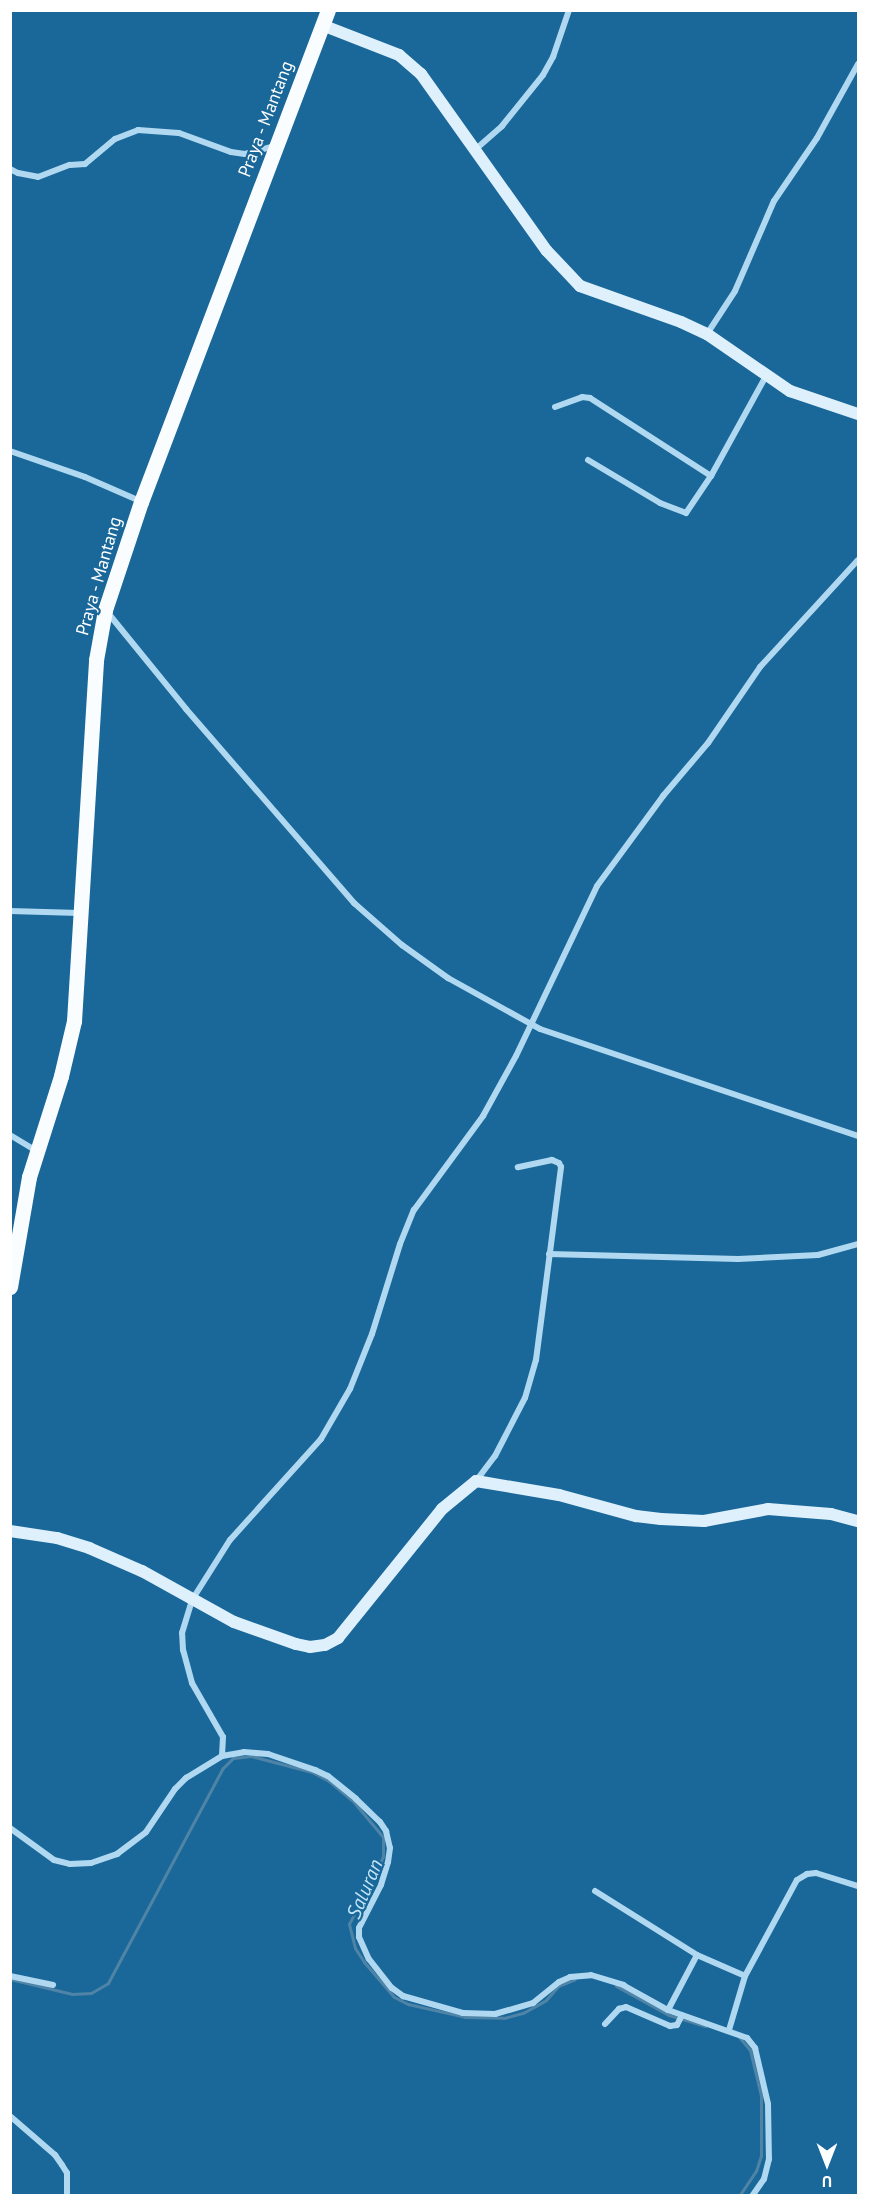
<!DOCTYPE html>
<style>
body{margin:0}
#map{position:relative;width:869px;height:2206px;overflow:hidden;background:#1a689a;font-family:"PT Sans",sans-serif}
div>[style]{position:absolute}
.stream>*{height:3px;margin:-1.5px;padding:0 1.5px;transform-origin:1.5px;border-radius:1.5px;background:#4f84a6}
.street>*{height:6px;margin:-3px;padding:0 3px;transform-origin:3px;border-radius:3px;background:#b0d9f1}
.secondary>*{height:12px;margin:-6px;padding:0 6px;transform-origin:6px;border-radius:6px;background:#def0fc}
.primary>*{height:15px;margin:-7.5px;padding:0 7.5px;transform-origin:7.5px;border-radius:7.5px;background:#fafdff}
span{translate:-50% -50%;white-space:nowrap;text-align:center;line-height:1.15;-webkit-text-stroke:4.5px #1a689a;paint-order:stroke}
.street-label{font-size:18px;color:#fff}
.water-label{font-size:20px;color:#c3e5f9;font-style:italic}
.frame{position:absolute;inset:0;border:12px solid #fff;pointer-events:none}
.north{position:absolute;left:797px;top:2134px;width:60px;height:60px;-webkit-text-stroke:4px #1a689a;paint-order:stroke;rotate:180deg;font-size:16px;font-weight:700;line-height:24px;text-align:center;color:#fff}
.north::after{content:'';display:block;margin:auto;width:21px;height:27px;background:#fff;clip-path:polygon(50% 0,100% 100%,50% 72%,0 100%)}
</style>
<div id="map">
<div class="stream">
<i style="left:10px;top:1979px;width:64px;rotate:13.6deg"></i>
<i style="left:72px;top:1994px;width:19px;rotate:-3deg"></i>
<i style="left:91px;top:1993px;width:20px;rotate:-30deg"></i>
<i style="left:108px;top:1983px;width:244px;rotate:-61.9deg"></i>
<i style="left:223px;top:1768px;width:14px;rotate:-45deg"></i>
<i style="left:233px;top:1758px;width:18px;rotate:-6deg"></i>
<i style="left:251px;top:1756px;width:63px;rotate:14.7deg"></i>
<i style="left:312px;top:1772px;width:19px;rotate:28deg"></i>
<i style="left:329px;top:1781px;width:30px;rotate:40deg"></i>
<i style="left:352px;top:1800px;width:48px;rotate:50deg"></i>
<i style="left:383px;top:1837px;width:19px;rotate:90deg"></i>
<i style="left:383px;top:1856px;width:13px;rotate:113deg"></i>
<i style="left:378px;top:1868px;width:63px;rotate:117.4deg"></i>
<i style="left:349px;top:1924px;width:25px;rotate:76deg"></i>
<i style="left:355px;top:1948px;width:17px;rotate:57deg"></i>
<i style="left:364px;top:1962px;width:46px;rotate:49.4deg"></i>
<i style="left:394px;top:1997px;width:16px;rotate:27deg"></i>
<i style="left:408px;top:2004px;width:58px;rotate:12.8deg"></i>
<i style="left:465px;top:2017px;width:39px;rotate:1deg"></i>
<i style="left:504px;top:2018px;width:20px;rotate:-15deg"></i>
<i style="left:523px;top:2013px;width:26px;rotate:-29deg"></i>
<i style="left:546px;top:2000px;width:18px;rotate:-49deg"></i>
<i style="left:558px;top:1986px;width:18px;rotate:-22deg"></i>
<i style="left:616px;top:1986px;width:60px;rotate:28.7deg"></i>
<i style="left:669px;top:2015px;width:38px;rotate:17deg"></i>
<i style="left:739px;top:2196px;width:30px;rotate:-56deg"></i>
<i style="left:756px;top:2171px;width:16px;rotate:-72deg"></i>
<i style="left:761px;top:2156px;width:60px;rotate:-90deg"></i>
<i style="left:761px;top:2096px;width:47px;rotate:-103.4deg"></i>
<i style="left:750px;top:2050px;width:16px;rotate:-130deg"></i>
</div>
<div class="street">
<i style="left:477px;top:148px;width:33px;rotate:-41deg"></i>
<i style="left:502px;top:126px;width:65px;rotate:-51.2deg"></i>
<i style="left:543px;top:75px;width:21px;rotate:-61deg"></i>
<i style="left:553px;top:57px;width:50px;rotate:-71.2deg"></i>
<i style="left:10px;top:169px;width:9px;rotate:27deg"></i>
<i style="left:18px;top:173px;width:20px;rotate:11deg"></i>
<i style="left:38px;top:177px;width:34px;rotate:-21deg"></i>
<i style="left:70px;top:165px;width:15px;rotate:-4deg"></i>
<i style="left:85px;top:164px;width:39px;rotate:-40deg"></i>
<i style="left:115px;top:139px;width:25px;rotate:-21deg"></i>
<i style="left:138px;top:130px;width:41px;rotate:4.2deg"></i>
<i style="left:179px;top:133px;width:55px;rotate:20.1deg"></i>
<i style="left:231px;top:152px;width:14px;rotate:8deg"></i>
<i style="left:245px;top:154px;width:31px;rotate:-15deg"></i>
<i style="left:707px;top:334px;width:51px;rotate:-56.9deg"></i>
<i style="left:735px;top:291px;width:98px;rotate:-66.6deg"></i>
<i style="left:774px;top:201px;width:76px;rotate:-55.7deg"></i>
<i style="left:817px;top:138px;width:85px;rotate:-61deg"></i>
<i style="left:555px;top:407px;width:29px;rotate:-20deg"></i>
<i style="left:582px;top:397px;width:8px;rotate:7deg"></i>
<i style="left:590px;top:398px;width:144px;rotate:32.8deg"></i>
<i style="left:10px;top:451px;width:79px;rotate:19.1deg"></i>
<i style="left:85px;top:477px;width:60px;rotate:23.6deg"></i>
<i style="left:588px;top:460px;width:84px;rotate:30.8deg"></i>
<i style="left:660px;top:503px;width:28px;rotate:21deg"></i>
<i style="left:686px;top:513px;width:45px;rotate:-56deg"></i>
<i style="left:711px;top:476px;width:114px;rotate:-61.2deg"></i>
<i style="left:108px;top:613px;width:124px;rotate:50.9deg"></i>
<i style="left:186px;top:709px;width:257px;rotate:49.1deg"></i>
<i style="left:354px;top:903px;width:64px;rotate:41.2deg"></i>
<i style="left:402px;top:945px;width:57px;rotate:35.7deg"></i>
<i style="left:448px;top:978px;width:105px;rotate:29deg"></i>
<i style="left:540px;top:1029px;width:336px;rotate:18.6deg"></i>
<i style="left:10px;top:911px;width:69px;rotate:1.7deg"></i>
<i style="left:10px;top:1135px;width:31px;rotate:31deg"></i>
<i style="left:549px;top:1254px;width:189px;rotate:1.5deg"></i>
<i style="left:738px;top:1259px;width:80px;rotate:-2.9deg"></i>
<i style="left:818px;top:1255px;width:41px;rotate:-15.4deg"></i>
<i style="left:476px;top:1481px;width:31px;rotate:-53deg"></i>
<i style="left:495px;top:1456px;width:65px;rotate:-62.7deg"></i>
<i style="left:525px;top:1398px;width:40px;rotate:-74deg"></i>
<i style="left:536px;top:1360px;width:195px;rotate:-82.6deg"></i>
<i style="left:561px;top:1167px;width:4px;rotate:-117deg"></i>
<i style="left:559px;top:1163px;width:8px;rotate:-157deg"></i>
<i style="left:552px;top:1160px;width:35px;rotate:168deg"></i>
<i style="left:222px;top:1756px;width:19px;rotate:-87deg"></i>
<i style="left:223px;top:1737px;width:62px;rotate:-119.9deg"></i>
<i style="left:192px;top:1683px;width:34px;rotate:-105deg"></i>
<i style="left:183px;top:1650px;width:17px;rotate:-93deg"></i>
<i style="left:182px;top:1633px;width:34px;rotate:-73deg"></i>
<i style="left:192px;top:1600px;width:71px;rotate:-57.7deg"></i>
<i style="left:230px;top:1540px;width:136px;rotate:-48deg"></i>
<i style="left:321px;top:1439px;width:58px;rotate:-59.9deg"></i>
<i style="left:350px;top:1389px;width:59px;rotate:-68.2deg"></i>
<i style="left:372px;top:1334px;width:94px;rotate:-72.7deg"></i>
<i style="left:400px;top:1244px;width:37px;rotate:-68deg"></i>
<i style="left:414px;top:1210px;width:117px;rotate:-53.7deg"></i>
<i style="left:483px;top:1116px;width:68px;rotate:-61.2deg"></i>
<i style="left:516px;top:1056px;width:188px;rotate:-64.5deg"></i>
<i style="left:597px;top:886px;width:112px;rotate:-53.7deg"></i>
<i style="left:663px;top:796px;width:70px;rotate:-49.7deg"></i>
<i style="left:708px;top:743px;width:92px;rotate:-55.6deg"></i>
<i style="left:760px;top:667px;width:145px;rotate:-47.5deg"></i>
<i style="left:10px;top:1828px;width:54px;rotate:36deg"></i>
<i style="left:54px;top:1860px;width:16px;rotate:14deg"></i>
<i style="left:70px;top:1864px;width:21px;rotate:-3deg"></i>
<i style="left:91px;top:1863px;width:28px;rotate:-19deg"></i>
<i style="left:117px;top:1854px;width:36px;rotate:-37deg"></i>
<i style="left:146px;top:1832px;width:52px;rotate:-56deg"></i>
<i style="left:175px;top:1789px;width:16px;rotate:-45deg"></i>
<i style="left:186px;top:1778px;width:42px;rotate:-31.4deg"></i>
<i style="left:222px;top:1756px;width:22px;rotate:-10deg"></i>
<i style="left:244px;top:1752px;width:24px;rotate:5deg"></i>
<i style="left:268px;top:1754px;width:50px;rotate:18.8deg"></i>
<i style="left:315px;top:1770px;width:14px;rotate:25deg"></i>
<i style="left:328px;top:1776px;width:36px;rotate:39deg"></i>
<i style="left:356px;top:1799px;width:33px;rotate:44deg"></i>
<i style="left:380px;top:1822px;width:11px;rotate:56deg"></i>
<i style="left:386px;top:1831px;width:17px;rotate:77deg"></i>
<i style="left:390px;top:1848px;width:14px;rotate:98deg"></i>
<i style="left:388px;top:1862px;width:24px;rotate:107deg"></i>
<i style="left:381px;top:1885px;width:48px;rotate:117.1deg"></i>
<i style="left:359px;top:1928px;width:9px;rotate:90deg"></i>
<i style="left:359px;top:1937px;width:24px;rotate:66deg"></i>
<i style="left:369px;top:1959px;width:37px;rotate:52deg"></i>
<i style="left:392px;top:1988px;width:14px;rotate:36deg"></i>
<i style="left:403px;top:1996px;width:62px;rotate:15.8deg"></i>
<i style="left:463px;top:2013px;width:32px;rotate:2deg"></i>
<i style="left:495px;top:2014px;width:40px;rotate:-16deg"></i>
<i style="left:533px;top:2003px;width:33px;rotate:-39deg"></i>
<i style="left:559px;top:1982px;width:12px;rotate:-24deg"></i>
<i style="left:570px;top:1977px;width:21px;rotate:-5deg"></i>
<i style="left:591px;top:1975px;width:34px;rotate:17deg"></i>
<i style="left:623px;top:1985px;width:51px;rotate:29.1deg"></i>
<i style="left:668px;top:2010px;width:84px;rotate:19.5deg"></i>
<i style="left:747px;top:2038px;width:13px;rotate:51deg"></i>
<i style="left:755px;top:2048px;width:57px;rotate:76.9deg"></i>
<i style="left:768px;top:2104px;width:55px;rotate:89deg"></i>
<i style="left:769px;top:2159px;width:21px;rotate:104deg"></i>
<i style="left:764px;top:2179px;width:21px;rotate:125deg"></i>
<i style="left:595px;top:1891px;width:120px;rotate:32.1deg"></i>
<i style="left:697px;top:1955px;width:52px;rotate:23.6deg"></i>
<i style="left:10px;top:1976px;width:44px;rotate:11.8deg"></i>
<i style="left:668px;top:2010px;width:62px;rotate:-62.2deg"></i>
<i style="left:605px;top:2024px;width:21px;rotate:-47deg"></i>
<i style="left:619px;top:2009px;width:7px;rotate:-16deg"></i>
<i style="left:626px;top:2007px;width:48px;rotate:23.4deg"></i>
<i style="left:670px;top:2026px;width:7px;rotate:-8deg"></i>
<i style="left:677px;top:2025px;width:11px;rotate:-63deg"></i>
<i style="left:729px;top:2030px;width:56px;rotate:-73.5deg"></i>
<i style="left:745px;top:1976px;width:109px;rotate:-61.6deg"></i>
<i style="left:797px;top:1880px;width:12px;rotate:-31deg"></i>
<i style="left:807px;top:1874px;width:9px;rotate:-6deg"></i>
<i style="left:816px;top:1873px;width:44px;rotate:17.2deg"></i>
<i style="left:10px;top:2116px;width:60px;rotate:40.9deg"></i>
<i style="left:55px;top:2155px;width:12px;rotate:55deg"></i>
<i style="left:62px;top:2165px;width:9px;rotate:58deg"></i>
<i style="left:67px;top:2173px;width:23px;rotate:90deg"></i>
</div>
<div class="secondary">
<i style="left:322px;top:25px;width:83px;rotate:21.3deg"></i>
<i style="left:399px;top:55px;width:29px;rotate:41deg"></i>
<i style="left:421px;top:74px;width:217px;rotate:54.6deg"></i>
<i style="left:547px;top:251px;width:48px;rotate:46.7deg"></i>
<i style="left:580px;top:286px;width:107px;rotate:19.6deg"></i>
<i style="left:681px;top:322px;width:29px;rotate:25deg"></i>
<i style="left:707px;top:334px;width:101px;rotate:34.5deg"></i>
<i style="left:790px;top:391px;width:72px;rotate:18.7deg"></i>
<i style="left:10px;top:1531px;width:48px;rotate:8.5deg"></i>
<i style="left:57px;top:1538px;width:34px;rotate:17deg"></i>
<i style="left:89px;top:1548px;width:58px;rotate:23.5deg"></i>
<i style="left:142px;top:1571px;width:105px;rotate:29deg"></i>
<i style="left:234px;top:1622px;width:66px;rotate:19.5deg"></i>
<i style="left:296px;top:1644px;width:14px;rotate:12deg"></i>
<i style="left:310px;top:1647px;width:15px;rotate:-8deg"></i>
<i style="left:325px;top:1645px;width:15px;rotate:-28deg"></i>
<i style="left:338px;top:1638px;width:166px;rotate:-51.1deg"></i>
<i style="left:442px;top:1509px;width:44px;rotate:-39.5deg"></i>
<i style="left:476px;top:1481px;width:84px;rotate:9.6deg"></i>
<i style="left:559px;top:1495px;width:80px;rotate:15.3deg"></i>
<i style="left:636px;top:1516px;width:25px;rotate:7deg"></i>
<i style="left:661px;top:1519px;width:43px;rotate:2.7deg"></i>
<i style="left:704px;top:1521px;width:65px;rotate:-10.6deg"></i>
<i style="left:768px;top:1509px;width:63px;rotate:4.5deg"></i>
<i style="left:831px;top:1514px;width:28px;rotate:15deg"></i>
</div>
<div class="primary">
<i style="left:10px;top:1287px;width:112px;rotate:-80.2deg"></i>
<i style="left:29px;top:1177px;width:106px;rotate:-72.4deg"></i>
<i style="left:61px;top:1076px;width:57px;rotate:-76.7deg"></i>
<i style="left:74px;top:1021px;width:362px;rotate:-86.5deg"></i>
<i style="left:96px;top:660px;width:51px;rotate:-79.8deg"></i>
<i style="left:105px;top:610px;width:114px;rotate:-71.6deg"></i>
<i style="left:141px;top:502px;width:526px;rotate:-69.19deg"></i>
</div>
<div class="street-label">
<span style="left:266px;top:119px;rotate:-69deg">Praya - Mantang</span>
<span style="left:99px;top:576px;rotate:-74deg">Praya - Mantang</span>
</div>
<div class="water-label">
<span style="left:365px;top:1889px;rotate:-67deg">Saluran</span>
</div>
<div class="frame"></div>
<div class="north">U</div>
</div>
